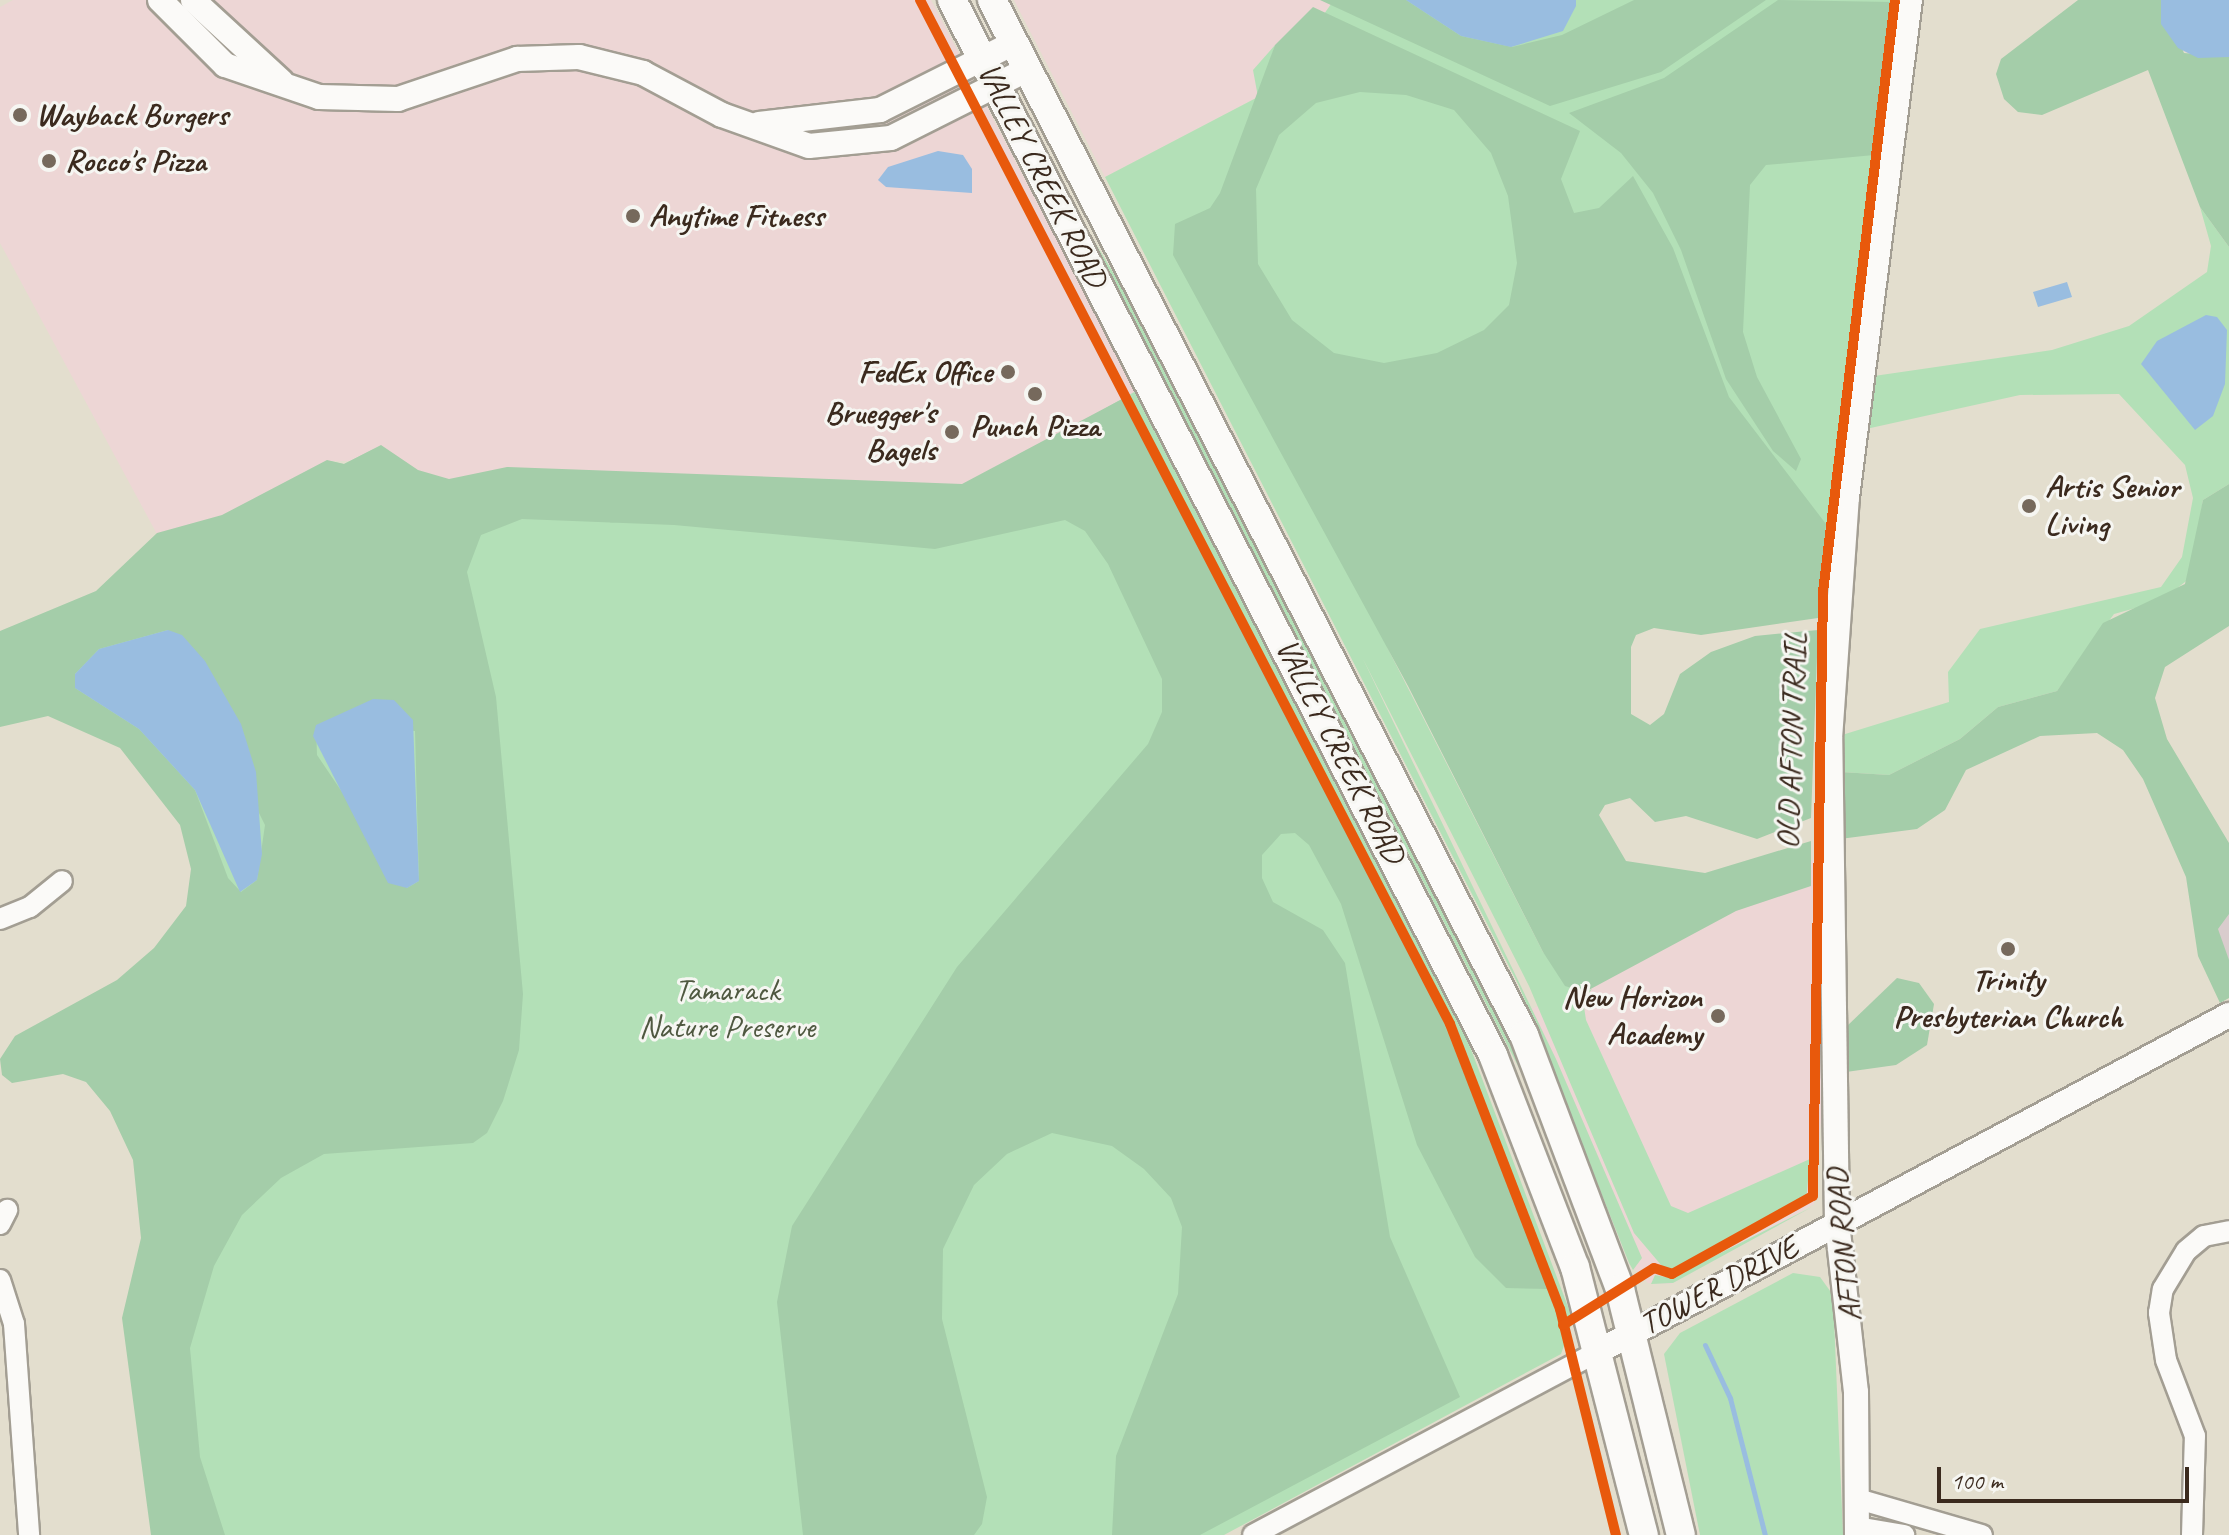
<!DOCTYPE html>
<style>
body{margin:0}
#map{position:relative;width:2229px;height:1535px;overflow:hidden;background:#e3dece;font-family:Caveat,sans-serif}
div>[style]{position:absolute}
.built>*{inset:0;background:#edd6d5}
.industrial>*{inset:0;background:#d9cccd}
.green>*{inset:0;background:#b3e0b7}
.forest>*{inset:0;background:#a4cda9}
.water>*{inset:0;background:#99bde0}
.stream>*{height:5px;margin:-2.5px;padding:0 2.5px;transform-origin:2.5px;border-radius:2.5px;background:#99bde0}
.roads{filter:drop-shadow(2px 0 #a39e93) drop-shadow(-2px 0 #a39e93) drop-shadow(0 2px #a39e93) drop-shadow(0 -2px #a39e93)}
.minor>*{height:20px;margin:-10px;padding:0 10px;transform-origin:10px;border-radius:10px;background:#fbfaf8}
.tertiary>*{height:24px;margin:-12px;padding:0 12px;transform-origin:12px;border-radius:12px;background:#fbfaf8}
.secondary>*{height:28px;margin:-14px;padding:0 14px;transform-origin:14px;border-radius:14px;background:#fbfaf8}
.cycleway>*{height:10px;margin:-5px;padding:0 5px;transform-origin:5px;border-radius:5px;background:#e8590c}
.dots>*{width:22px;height:22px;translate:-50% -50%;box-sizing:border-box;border:4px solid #f6f6f2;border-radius:50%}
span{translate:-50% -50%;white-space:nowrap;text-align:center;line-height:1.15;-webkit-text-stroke:6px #f6f6f2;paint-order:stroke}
.poi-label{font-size:32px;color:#3b2a1e;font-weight:700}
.left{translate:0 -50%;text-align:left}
.right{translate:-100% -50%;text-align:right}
.street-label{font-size:32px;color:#3b2a1e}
.park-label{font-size:32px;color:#4f5840}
.scale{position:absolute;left:1937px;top:1467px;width:252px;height:36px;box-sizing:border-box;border:4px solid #3b2a1e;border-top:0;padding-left:10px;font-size:24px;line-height:28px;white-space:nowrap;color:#3b2a1e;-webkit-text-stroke:6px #f6f6f2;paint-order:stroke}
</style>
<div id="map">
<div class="built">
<i style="clip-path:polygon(13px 0,931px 0,1138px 395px,954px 494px,411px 519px,352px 461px,329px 461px,165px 549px,0 243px,0 7px)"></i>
<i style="clip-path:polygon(1014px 0,1334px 0,1269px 91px,1105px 177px)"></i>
<i style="clip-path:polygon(1817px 858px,1823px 1095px,1814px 1204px,1671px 1284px,1648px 1283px,1629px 1263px,1530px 1010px)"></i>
</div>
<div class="industrial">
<i style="clip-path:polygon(2229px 903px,2229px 968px,2202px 917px)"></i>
</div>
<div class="green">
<i style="clip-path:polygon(1334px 0,1902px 0,1828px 580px,1811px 563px,1387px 647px,1543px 952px,1585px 992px,1592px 989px,1583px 1000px,1586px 1020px,1671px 1206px,1688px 1213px,1810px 1159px,1806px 1202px,1667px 1272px,1634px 1233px,1529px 986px,1363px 659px,1556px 1059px,1642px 1258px,1633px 1270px,1629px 1263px,1519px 986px,1105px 177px,1258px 97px,1253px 70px,1275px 45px,1260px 95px,1269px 91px)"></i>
<i style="clip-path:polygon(2200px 207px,2229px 247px,2229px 484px,2203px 500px,2190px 578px,2161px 601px,2114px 614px,2057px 691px,1998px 707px,1960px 739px,1889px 775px,1841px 772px,1842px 735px,1949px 702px,1948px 672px,1980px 629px,2161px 587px,2182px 557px,2193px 498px,2185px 465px,2119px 394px,2020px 395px,1866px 429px,1874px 376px,2052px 350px,2129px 326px,2207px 272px,2211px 246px)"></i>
<i style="clip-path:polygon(1087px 229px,1165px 359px,1491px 990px,1536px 1101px)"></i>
<i style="clip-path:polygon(1136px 391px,1466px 1036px,1573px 1320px,1561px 1354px,1224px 1535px,161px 1535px,211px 901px,185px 807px,121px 738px,0 674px,329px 461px,344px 464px,374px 449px,412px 519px,954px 494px)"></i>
<i style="clip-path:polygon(1812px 1207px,1673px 1283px,1651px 1284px,1655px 1275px,1671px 1278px)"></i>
<i style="clip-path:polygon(1793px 1273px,1820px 1277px,1833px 1295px,1843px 1535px,1700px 1535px,1664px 1354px,1680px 1333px)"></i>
</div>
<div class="forest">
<i style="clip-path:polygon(1320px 0,1406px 0,1461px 36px,1512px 47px,1562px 35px,1634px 0,1766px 0,1661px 72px,1550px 106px)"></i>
<i style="clip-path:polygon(1778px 0,1891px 2px,1874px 155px,1766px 165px,1750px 185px,1743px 332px,1757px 377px,1801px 459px,1796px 471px,1773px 451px,1726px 379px,1681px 250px,1653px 193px,1621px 153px,1569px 113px,1664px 78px)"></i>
<i style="clip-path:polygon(2078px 0,2161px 0,2184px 53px,2229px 57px,2229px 247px,2200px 207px,2148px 70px,2042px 115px,2018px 112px,2004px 99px,1996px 74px,2001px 59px)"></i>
<i style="clip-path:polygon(evenodd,1313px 7px,1580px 131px,1561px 179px,1574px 213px,1599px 208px,1633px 176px,1673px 248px,1729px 397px,1826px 524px,1818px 618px,1701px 635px,1654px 628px,1636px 635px,1631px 647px,1631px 714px,1650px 725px,1664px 714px,1680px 674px,1711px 652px,1755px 636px,1818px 630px,1811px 818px,1757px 839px,1686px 816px,1655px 822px,1630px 798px,1605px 805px,1599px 815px,1626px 861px,1705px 873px,1811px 841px,1811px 886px,1736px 911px,1585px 992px,1565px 986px,1543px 952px,1408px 686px,1173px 255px,1175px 224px,1210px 208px,1220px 193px,1275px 45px,1313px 7px,1360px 92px,1406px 95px,1454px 110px,1491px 153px,1508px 196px,1517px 263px,1509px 305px,1484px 330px,1437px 353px,1384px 363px,1334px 353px,1292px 320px,1258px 264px,1256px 189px,1279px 135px,1316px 103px,1360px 92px)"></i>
<i style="clip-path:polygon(evenodd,1124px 398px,1434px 998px,1550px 1289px,1506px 1288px,1475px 1257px,1417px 1145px,1341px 904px,1309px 845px,1295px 833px,1281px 834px,1262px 855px,1262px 878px,1273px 902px,1323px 930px,1345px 963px,1390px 1237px,1460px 1397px,1200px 1535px,1112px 1535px,1116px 1456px,1178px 1294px,1182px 1227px,1171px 1198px,1144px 1169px,1112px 1146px,1052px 1133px,1007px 1154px,974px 1185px,943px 1249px,942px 1319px,987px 1497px,982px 1524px,974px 1535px,803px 1535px,777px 1302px,792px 1226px,957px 967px,1148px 744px,1162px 712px,1162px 679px,1108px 564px,1085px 531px,1065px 520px,935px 549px,674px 525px,522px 519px,481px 535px,467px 572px,496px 697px,523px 994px,519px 1050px,503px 1101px,487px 1133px,473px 1143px,324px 1154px,281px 1178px,242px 1215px,214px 1266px,190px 1348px,200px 1457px,225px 1535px,151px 1535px,122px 1318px,141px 1238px,133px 1160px,110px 1111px,86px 1082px,63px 1074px,12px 1083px,2px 1075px,0 1059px,15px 1036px,117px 980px,154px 948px,186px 906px,191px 869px,180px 825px,120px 748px,48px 716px,0 727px,0 631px,96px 591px,157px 533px,222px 515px,327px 460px,344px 464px,381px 445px,418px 470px,449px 479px,507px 467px,962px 484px,1124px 398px,168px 630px,265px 825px,257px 880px,241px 892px,228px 878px,195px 790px,139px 729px,75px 688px,75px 674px,99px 649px,168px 630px,1124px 398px,316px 725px,415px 731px,419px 881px,407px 888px,317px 755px,316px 725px)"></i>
<i style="clip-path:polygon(2229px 484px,2229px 626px,2165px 667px,2155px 698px,2167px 739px,2229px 843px,2229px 914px,2218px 929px,2229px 960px,2229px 998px,2220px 1003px,2198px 956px,2186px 877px,2143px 779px,2123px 750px,2097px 733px,2040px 736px,1966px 770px,1945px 810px,1917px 829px,1840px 839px,1841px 772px,1889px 775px,1960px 739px,1998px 707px,2057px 691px,2103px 623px,2185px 584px,2203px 500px)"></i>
<i style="clip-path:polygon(1897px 978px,1919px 983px,1934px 1004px,1927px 1045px,1896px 1065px,1846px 1072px,1845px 1028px)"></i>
</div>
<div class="water">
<i style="clip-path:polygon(1406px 0,1576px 0,1576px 6px,1563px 31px,1511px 47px,1461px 36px)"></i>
<i style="clip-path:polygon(2161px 0,2229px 0,2229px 57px,2198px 58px,2178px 48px,2161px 24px)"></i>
<i style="clip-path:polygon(938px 151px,963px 155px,972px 169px,972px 193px,886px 187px,878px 180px,888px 167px)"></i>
<i style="clip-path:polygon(2067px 282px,2072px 297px,2038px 307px,2033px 292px)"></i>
<i style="clip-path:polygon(2206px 315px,2217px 317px,2227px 330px,2225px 384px,2213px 416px,2195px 430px,2141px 364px,2157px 341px)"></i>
<i style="clip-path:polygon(168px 630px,182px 635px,205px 661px,241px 724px,256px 772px,262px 854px,257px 880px,240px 892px,195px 790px,139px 729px,75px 688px,75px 674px,99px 649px)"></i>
<i style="clip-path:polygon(373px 699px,394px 700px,413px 720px,419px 881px,407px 888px,388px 883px,313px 736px,316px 725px)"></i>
</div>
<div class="stream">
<i style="left:1705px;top:1345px;width:59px;rotate:64.7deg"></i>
<i style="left:1730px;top:1398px;width:141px;rotate:75.7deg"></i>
</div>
<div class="roads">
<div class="minor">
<i style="left:0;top:919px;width:32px;rotate:-22deg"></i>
<i style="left:30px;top:907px;width:41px;rotate:-39.1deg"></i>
<i style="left:0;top:1224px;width:16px;rotate:-63deg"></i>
<i style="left:0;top:1280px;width:46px;rotate:72.3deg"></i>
<i style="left:14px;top:1324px;width:212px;rotate:85.9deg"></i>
<i style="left:1858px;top:1499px;width:129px;rotate:16.2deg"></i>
<i style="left:1857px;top:1527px;width:48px;rotate:9.7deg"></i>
<i style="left:1253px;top:1535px;width:394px;rotate:-28deg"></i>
<i style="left:2192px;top:1535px;width:99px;rotate:-88.3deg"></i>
<i style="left:2195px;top:1436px;width:81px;rotate:-110.9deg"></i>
<i style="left:2166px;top:1360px;width:48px;rotate:-98.5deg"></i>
<i style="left:2159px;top:1313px;width:24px;rotate:-81deg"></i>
<i style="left:2163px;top:1289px;width:44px;rotate:-58.8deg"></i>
<i style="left:2186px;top:1251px;width:23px;rotate:-40deg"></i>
<i style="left:2204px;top:1236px;width:25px;rotate:-11deg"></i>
</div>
<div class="tertiary">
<i style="left:160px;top:0;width:92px;rotate:45deg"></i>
<i style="left:225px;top:65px;width:99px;rotate:18.8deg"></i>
<i style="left:319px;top:97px;width:79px;rotate:1.5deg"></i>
<i style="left:398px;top:99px;width:126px;rotate:-18.6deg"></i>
<i style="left:517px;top:59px;width:62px;rotate:-1.8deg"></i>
<i style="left:579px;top:57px;width:66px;rotate:14deg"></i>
<i style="left:643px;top:73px;width:89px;rotate:28deg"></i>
<i style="left:722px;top:115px;width:92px;rotate:19.6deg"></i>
<i style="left:809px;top:146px;width:82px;rotate:-5.6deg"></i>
<i style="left:891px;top:138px;width:153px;rotate:-26.7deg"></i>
<i style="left:193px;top:0;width:120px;rotate:42.6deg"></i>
<i style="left:759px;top:124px;width:122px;rotate:-6.6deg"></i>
<i style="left:880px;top:110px;width:150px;rotate:-26.6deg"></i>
<i style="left:1601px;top:1350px;width:712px;rotate:-28.08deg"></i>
<i style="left:1857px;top:1535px;width:143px;rotate:-90.4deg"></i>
<i style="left:1856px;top:1392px;width:170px;rotate:-96.4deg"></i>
<i style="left:1837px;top:1223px;width:484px;rotate:-90.8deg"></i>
<i style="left:1830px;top:739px;width:243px;rotate:-86deg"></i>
<i style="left:1847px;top:497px;width:501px;rotate:-82.78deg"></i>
</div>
<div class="secondary">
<i style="left:952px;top:0;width:1186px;rotate:62.85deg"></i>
<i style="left:1493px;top:1055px;width:227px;rotate:68.9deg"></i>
<i style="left:1575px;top:1267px;width:277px;rotate:75.6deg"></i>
<i style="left:992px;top:0;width:1164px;rotate:62.8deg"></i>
<i style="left:1524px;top:1035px;width:272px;rotate:69.3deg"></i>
<i style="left:1620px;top:1289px;width:253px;rotate:76.1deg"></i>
</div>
</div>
<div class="cycleway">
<i style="left:920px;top:0;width:1153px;rotate:62.63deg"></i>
<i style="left:1450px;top:1024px;width:305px;rotate:68.9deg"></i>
<i style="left:1560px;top:1309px;width:233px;rotate:76.1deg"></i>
<i style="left:1563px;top:1325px;width:107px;rotate:-32.1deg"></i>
<i style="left:1654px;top:1268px;width:19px;rotate:18deg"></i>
<i style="left:1672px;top:1274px;width:161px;rotate:-29deg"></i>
<i style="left:1813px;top:1196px;width:604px;rotate:-89.05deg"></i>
<i style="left:1823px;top:592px;width:596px;rotate:-83.07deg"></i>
</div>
<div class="dots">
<i style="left:20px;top:115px;background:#76695c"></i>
<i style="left:49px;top:161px;background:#76695c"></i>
<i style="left:633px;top:216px;background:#76695c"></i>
<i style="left:1008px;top:372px;background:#76695c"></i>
<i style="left:1035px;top:394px;background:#76695c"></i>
<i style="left:952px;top:432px;background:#76695c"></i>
<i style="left:2029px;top:506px;background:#76695c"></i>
<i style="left:2008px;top:949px;background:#76695c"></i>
<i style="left:1718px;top:1016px;background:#76695c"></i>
</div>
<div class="poi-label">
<span class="left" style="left:36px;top:115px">Wayback Burgers</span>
<span class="left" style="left:65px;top:161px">Rocco's Pizza</span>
<span class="left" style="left:649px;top:216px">Anytime Fitness</span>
<span class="right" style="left:992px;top:372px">FedEx Office</span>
<span class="right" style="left:936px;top:432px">Bruegger's<br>Bagels</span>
<span style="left:1035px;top:426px">Punch Pizza</span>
<span class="left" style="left:2045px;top:506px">Artis Senior<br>Living</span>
<span style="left:2008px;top:999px">Trinity<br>Presbyterian Church</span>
<span class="right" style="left:1702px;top:1016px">New Horizon<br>Academy</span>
</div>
<div class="street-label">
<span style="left:1042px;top:175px;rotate:63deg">VALLEY CREEK ROAD</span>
<span style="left:1792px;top:741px;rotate:-88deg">OLD AFTON TRAIL</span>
<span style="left:1340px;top:751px;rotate:63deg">VALLEY CREEK ROAD</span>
<span style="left:1844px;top:1245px;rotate:-95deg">AFTON ROAD</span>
<span style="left:1719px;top:1286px;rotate:-28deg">TOWER DRIVE</span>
</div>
<div class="park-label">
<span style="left:727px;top:1009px">Tamarack<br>Nature Preserve</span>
</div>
<div class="scale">100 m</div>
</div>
